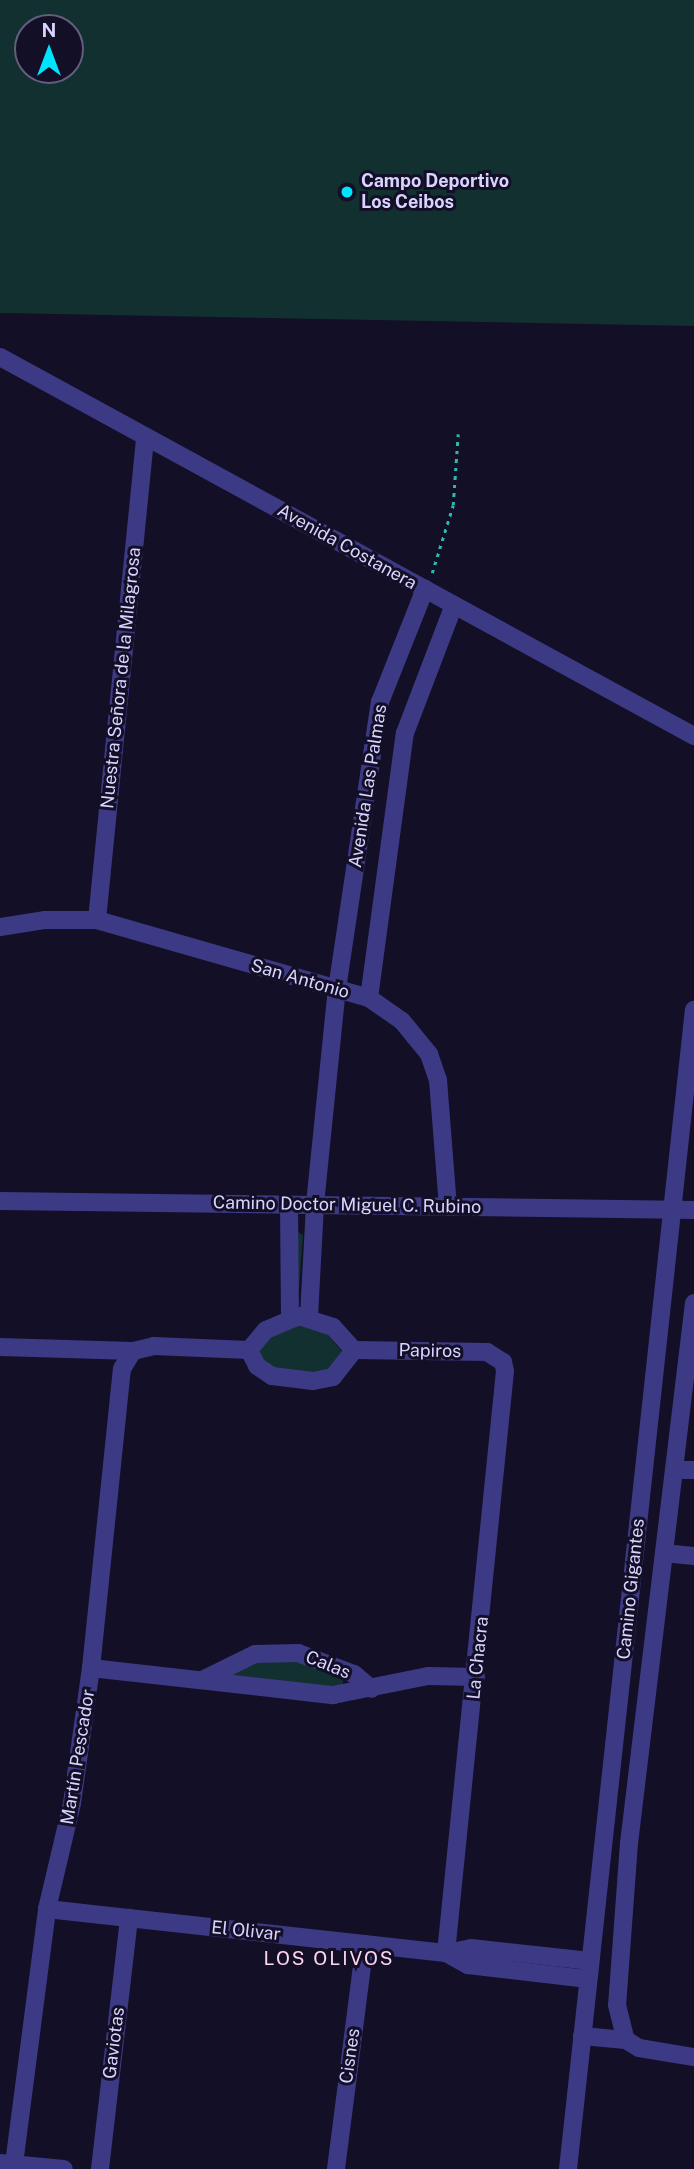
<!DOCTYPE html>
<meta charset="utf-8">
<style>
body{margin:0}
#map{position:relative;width:694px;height:2169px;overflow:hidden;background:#130f26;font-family:"Public Sans",sans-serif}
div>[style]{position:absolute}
.green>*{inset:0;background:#12302f}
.path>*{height:2.5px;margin-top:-1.25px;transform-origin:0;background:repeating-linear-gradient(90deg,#2fb8b0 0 3.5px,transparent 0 8.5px)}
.minor>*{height:18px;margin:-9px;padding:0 9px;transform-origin:9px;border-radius:9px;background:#3d3a85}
.dots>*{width:19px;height:19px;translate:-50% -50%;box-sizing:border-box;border:4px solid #130f26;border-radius:50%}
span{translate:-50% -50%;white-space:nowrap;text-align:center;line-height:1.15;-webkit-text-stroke:6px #130f26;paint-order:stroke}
.poi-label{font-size:18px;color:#d9d4ff;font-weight:700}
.left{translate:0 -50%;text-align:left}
.street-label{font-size:18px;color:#d9d4ff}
.neighbourhood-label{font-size:19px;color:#ffd6f0;letter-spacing:2px}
.north{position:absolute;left:14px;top:14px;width:70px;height:70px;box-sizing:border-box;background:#130f26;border:2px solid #625e7d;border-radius:50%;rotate:0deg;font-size:19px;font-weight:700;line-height:28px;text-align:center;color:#d9d4ff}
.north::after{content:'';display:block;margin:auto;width:24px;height:32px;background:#00e5ff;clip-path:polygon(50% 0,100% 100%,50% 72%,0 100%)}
</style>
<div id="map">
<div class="green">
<i style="clip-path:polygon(evenodd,0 0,694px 0,694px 326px,0 313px,0 0,28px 28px,70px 28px,70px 70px,28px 70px,28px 28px)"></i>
<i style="clip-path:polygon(298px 1232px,303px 1235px,299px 1289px,296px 1288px)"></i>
<i style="clip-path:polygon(294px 1323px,321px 1327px,344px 1354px,326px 1372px,283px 1374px,258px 1358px,261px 1341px)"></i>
<i style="clip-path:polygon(295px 1658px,344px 1676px,342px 1688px,231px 1678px,230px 1670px,246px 1663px)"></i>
</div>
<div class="path">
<i style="left:432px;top:573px;width:71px;rotate:-72.8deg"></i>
<i style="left:453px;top:505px;width:71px;rotate:-86deg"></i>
</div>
<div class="minor">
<i style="left:0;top:357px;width:791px;rotate:28.64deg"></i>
<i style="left:97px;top:920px;width:486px;rotate:-84.3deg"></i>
<i style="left:0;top:927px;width:46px;rotate:-8.8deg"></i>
<i style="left:45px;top:920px;width:52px"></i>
<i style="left:97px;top:920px;width:283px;rotate:16deg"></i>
<i style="left:369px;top:998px;width:40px;rotate:34.9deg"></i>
<i style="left:402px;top:1021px;width:43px;rotate:50.7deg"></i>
<i style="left:429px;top:1054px;width:28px;rotate:71deg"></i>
<i style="left:438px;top:1080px;width:127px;rotate:85.5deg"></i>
<i style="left:369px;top:998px;width:267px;rotate:-82.3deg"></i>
<i style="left:405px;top:733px;width:137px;rotate:-69.1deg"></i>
<i style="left:0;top:1201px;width:694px;rotate:0.74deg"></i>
<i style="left:289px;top:1204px;width:113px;rotate:89.5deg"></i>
<i style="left:694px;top:1303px;width:544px;rotate:96.86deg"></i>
<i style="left:629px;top:1843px;width:162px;rotate:94.2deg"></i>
<i style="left:617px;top:2005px;width:36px;rotate:76deg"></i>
<i style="left:626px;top:2040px;width:15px;rotate:32deg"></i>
<i style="left:639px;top:2048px;width:56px;rotate:9.3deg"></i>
<i style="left:309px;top:1316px;width:112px;rotate:-86.9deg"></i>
<i style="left:315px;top:1204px;width:216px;rotate:-84.2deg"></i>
<i style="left:337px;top:989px;width:290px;rotate:-81.5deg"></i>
<i style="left:380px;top:702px;width:122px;rotate:-68.3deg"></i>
<i style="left:0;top:1347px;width:133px;rotate:1.7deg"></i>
<i style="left:133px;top:1351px;width:22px;rotate:-13deg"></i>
<i style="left:154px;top:1346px;width:95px;rotate:2.4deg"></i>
<i style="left:249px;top:1350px;width:26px;rotate:-50deg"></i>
<i style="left:266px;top:1330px;width:36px;rotate:-23deg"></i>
<i style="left:299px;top:1316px;width:36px;rotate:18deg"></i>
<i style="left:333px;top:1327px;width:31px;rotate:48deg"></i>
<i style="left:249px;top:1350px;width:18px;rotate:63deg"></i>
<i style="left:257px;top:1366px;width:18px;rotate:34deg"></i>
<i style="left:272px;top:1376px;width:41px;rotate:7deg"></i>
<i style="left:313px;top:1381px;width:20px;rotate:-11deg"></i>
<i style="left:333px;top:1377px;width:34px;rotate:-52deg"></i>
<i style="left:354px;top:1350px;width:133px;rotate:0.9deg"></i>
<i style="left:487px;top:1352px;width:19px;rotate:32deg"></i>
<i style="left:503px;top:1362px;width:9px;rotate:77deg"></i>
<i style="left:505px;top:1371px;width:585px;rotate:95.79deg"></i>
<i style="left:674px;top:1470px;width:20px"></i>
<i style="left:664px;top:1553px;width:30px;rotate:6deg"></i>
<i style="left:91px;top:1668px;width:244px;rotate:6.4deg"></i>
<i style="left:333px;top:1695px;width:97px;rotate:-11.3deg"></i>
<i style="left:428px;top:1676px;width:48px;rotate:1.2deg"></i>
<i style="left:202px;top:1680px;width:59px;rotate:-26.1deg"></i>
<i style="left:255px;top:1654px;width:43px;rotate:-1.3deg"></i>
<i style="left:298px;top:1653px;width:60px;rotate:20.6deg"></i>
<i style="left:354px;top:1674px;width:23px;rotate:40deg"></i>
<i style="left:47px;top:1909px;width:401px;rotate:6.3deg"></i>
<i style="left:446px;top:1953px;width:25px;rotate:-11deg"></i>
<i style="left:471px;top:1948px;width:120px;rotate:6.2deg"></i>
<i style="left:446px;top:1953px;width:25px;rotate:29deg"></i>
<i style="left:468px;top:1965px;width:121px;rotate:6.7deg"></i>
<i style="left:582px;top:2036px;width:44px;rotate:5.2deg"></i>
<i style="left:0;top:2163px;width:64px;rotate:5.4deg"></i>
<i style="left:14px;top:2164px;width:257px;rotate:-82.6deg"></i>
<i style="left:47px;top:1909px;width:109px;rotate:-76.7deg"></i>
<i style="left:72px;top:1803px;width:136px;rotate:-82deg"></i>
<i style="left:91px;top:1668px;width:301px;rotate:-84.1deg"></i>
<i style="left:122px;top:1369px;width:21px;rotate:-59deg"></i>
<i style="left:100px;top:2169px;width:253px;rotate:-83.4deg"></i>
<i style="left:336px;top:2169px;width:227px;rotate:-82.7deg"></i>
<i style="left:568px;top:2169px;width:1166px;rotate:-83.8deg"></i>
</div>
<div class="dots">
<i style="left:347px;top:192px;background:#00e5ff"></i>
</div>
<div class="poi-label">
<span class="left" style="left:361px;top:192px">Campo Deportivo<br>Los Ceibos</span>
</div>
<div class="street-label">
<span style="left:347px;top:547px;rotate:29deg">Avenida Costanera</span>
<span style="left:121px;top:678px;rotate:-84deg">Nuestra Señora de la Milagrosa</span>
<span style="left:368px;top:786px;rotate:-81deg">Avenida Las Palmas</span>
<span style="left:300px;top:979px;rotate:16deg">San Antonio</span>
<span style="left:347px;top:1205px;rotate:1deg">Camino Doctor Miguel C. Rubino</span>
<span style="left:430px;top:1351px;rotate:1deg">Papiros</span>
<span style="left:631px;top:1589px;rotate:-84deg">Camino Gigantes</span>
<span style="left:478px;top:1658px;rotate:-84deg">La Chacra</span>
<span style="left:328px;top:1665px;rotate:22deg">Calas</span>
<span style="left:78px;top:1757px;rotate:-81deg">Martín Pescador</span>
<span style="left:246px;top:1931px;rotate:6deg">El Olivar</span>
<span style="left:114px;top:2043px;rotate:-83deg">Gaviotas</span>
<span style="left:350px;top:2056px;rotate:-82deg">Cisnes</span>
</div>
<div class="neighbourhood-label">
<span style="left:329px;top:1959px">LOS OLIVOS</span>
</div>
<div class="north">N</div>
</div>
